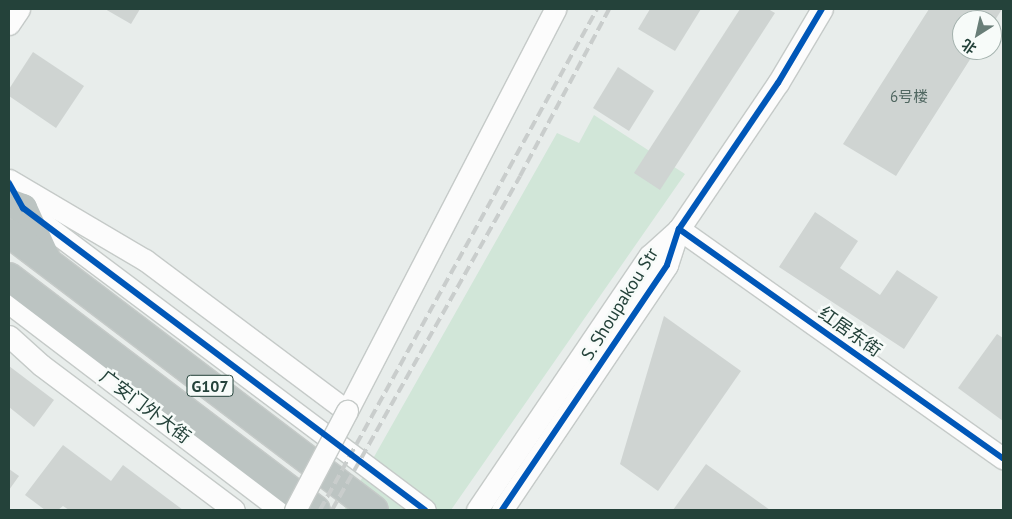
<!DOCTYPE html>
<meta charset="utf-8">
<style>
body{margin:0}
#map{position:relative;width:1012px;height:519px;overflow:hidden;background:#e8edeb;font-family:"PT Sans","Noto Sans SC",sans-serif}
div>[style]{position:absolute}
.green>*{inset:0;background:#d1e6d8}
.building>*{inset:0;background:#cfd4d2}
.roads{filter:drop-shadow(1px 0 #c5cac8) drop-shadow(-1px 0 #c5cac8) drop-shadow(0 1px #c5cac8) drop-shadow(0 -1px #c5cac8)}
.minor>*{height:21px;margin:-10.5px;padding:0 10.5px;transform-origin:10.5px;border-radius:10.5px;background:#fcfcfc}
.highway>*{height:28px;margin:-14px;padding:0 14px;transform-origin:14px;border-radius:14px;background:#bcc4c2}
.rail>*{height:4px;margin-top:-2px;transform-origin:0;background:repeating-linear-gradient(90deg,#c9cdcc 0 10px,transparent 0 15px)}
.bridges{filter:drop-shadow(1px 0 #c5cac8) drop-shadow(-1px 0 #c5cac8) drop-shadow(0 1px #c5cac8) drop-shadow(0 -1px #c5cac8)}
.minor-bridge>*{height:21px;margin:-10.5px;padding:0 10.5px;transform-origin:10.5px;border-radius:10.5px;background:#fcfcfc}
.cycleway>*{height:6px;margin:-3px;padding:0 3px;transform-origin:3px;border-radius:3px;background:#0057b8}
span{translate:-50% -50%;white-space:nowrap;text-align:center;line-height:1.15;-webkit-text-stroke:5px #f7fbf9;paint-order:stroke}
.number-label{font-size:15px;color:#506761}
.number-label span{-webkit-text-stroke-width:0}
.shield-label span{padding:1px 4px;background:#f7fbf9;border:1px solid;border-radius:4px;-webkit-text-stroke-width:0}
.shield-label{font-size:16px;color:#24423a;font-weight:700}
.street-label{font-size:18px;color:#24423a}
.frame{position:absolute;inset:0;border:10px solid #24423a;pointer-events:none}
.north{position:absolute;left:952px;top:10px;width:50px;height:50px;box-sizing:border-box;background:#f7fbf9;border:1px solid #a3b1ad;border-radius:50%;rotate:215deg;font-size:14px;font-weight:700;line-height:20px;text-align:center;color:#24423a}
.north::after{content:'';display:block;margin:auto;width:18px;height:22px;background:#697e78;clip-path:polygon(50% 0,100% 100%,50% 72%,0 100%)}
</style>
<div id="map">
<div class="green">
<i style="clip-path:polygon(594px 115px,685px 174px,451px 510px,344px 510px,557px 133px,579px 143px)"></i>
</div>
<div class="building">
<i style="clip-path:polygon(105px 9px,140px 9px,131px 24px)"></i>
<i style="clip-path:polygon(650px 9px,701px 9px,675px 51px,638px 29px)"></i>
<i style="clip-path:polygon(740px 9px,768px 9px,775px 13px,660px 190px,634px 173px)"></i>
<i style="clip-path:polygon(929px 9px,1002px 9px,992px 25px,992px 20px,962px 20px,962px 50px,976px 50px,896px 176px,843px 144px)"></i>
<i style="clip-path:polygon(33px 52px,84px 86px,56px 128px,9px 96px,9px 89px)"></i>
<i style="clip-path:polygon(618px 67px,654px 91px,629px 131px,593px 108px)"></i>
<i style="clip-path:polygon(815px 212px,858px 241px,840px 268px,880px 295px,897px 270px,938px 297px,904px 349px,779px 267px)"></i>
<i style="clip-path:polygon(664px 316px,741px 371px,658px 491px,620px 464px)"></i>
<i style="clip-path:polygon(997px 334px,1003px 338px,1003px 421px,958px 388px)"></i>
<i style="clip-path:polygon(9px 366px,54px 400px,34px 427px,9px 407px)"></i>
<i style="clip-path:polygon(63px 445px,111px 481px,123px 465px,183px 510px,69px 510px,63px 506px,58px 510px,45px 510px,25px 495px)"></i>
<i style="clip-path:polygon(706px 464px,770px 510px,673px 510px)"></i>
<i style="clip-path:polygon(9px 469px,19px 476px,9px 490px)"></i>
</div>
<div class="roads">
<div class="minor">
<i style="left:9px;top:24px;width:18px;rotate:-56deg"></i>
<i style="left:9px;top:180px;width:158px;rotate:30.5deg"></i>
<i style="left:145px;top:260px;width:252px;rotate:36.8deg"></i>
<i style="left:347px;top:411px;width:453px;rotate:-62.6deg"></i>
<i style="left:24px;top:209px;width:501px;rotate:36.89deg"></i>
<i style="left:679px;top:229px;width:397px;rotate:35.3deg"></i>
<i style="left:9px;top:303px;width:342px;rotate:37.3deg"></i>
<i style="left:9px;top:336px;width:43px;rotate:42.2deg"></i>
<i style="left:41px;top:365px;width:241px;rotate:36.9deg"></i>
<i style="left:477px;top:510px;width:307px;rotate:-55.9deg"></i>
<i style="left:649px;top:256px;width:38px;rotate:-42deg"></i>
<i style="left:502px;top:510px;width:295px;rotate:-56deg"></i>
<i style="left:667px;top:265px;width:38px;rotate:-72deg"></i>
<i style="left:679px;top:229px;width:176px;rotate:-55.9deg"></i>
<i style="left:778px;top:83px;width:86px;rotate:-59.3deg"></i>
</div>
<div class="highway">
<i style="left:9px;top:203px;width:15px;rotate:20deg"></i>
<i style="left:23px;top:208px;width:58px;rotate:65.6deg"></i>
<i style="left:9px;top:233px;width:458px;rotate:37.2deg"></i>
<i style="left:9px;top:277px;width:385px;rotate:37.2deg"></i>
</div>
</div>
<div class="rail">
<i style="left:320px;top:510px;width:572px;rotate:-61.06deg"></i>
<i style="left:332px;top:510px;width:383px;rotate:-60.6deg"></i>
<i style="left:520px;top:176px;width:189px;rotate:-61.9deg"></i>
</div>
<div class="bridges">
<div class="minor-bridge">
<i style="left:295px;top:510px;width:112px;rotate:-62.3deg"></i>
</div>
</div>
<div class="cycleway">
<i style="left:9px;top:183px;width:29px;rotate:61deg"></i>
<i style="left:23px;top:208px;width:503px;rotate:36.92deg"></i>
<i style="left:679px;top:229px;width:397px;rotate:35.3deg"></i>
<i style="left:502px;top:510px;width:295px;rotate:-56deg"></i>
<i style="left:667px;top:265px;width:38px;rotate:-72deg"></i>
<i style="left:679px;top:229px;width:176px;rotate:-55.9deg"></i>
<i style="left:778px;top:83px;width:86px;rotate:-59.3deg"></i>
</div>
<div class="number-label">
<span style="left:909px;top:97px">6号楼</span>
</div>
<div class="shield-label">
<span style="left:210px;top:386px">G107</span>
</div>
<div class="street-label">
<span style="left:620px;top:304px;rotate:-58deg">S. Shoupakou Str</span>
<span style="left:850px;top:332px;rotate:35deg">红居东街</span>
<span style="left:145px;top:407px;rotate:37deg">广安门外大街</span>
</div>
<div class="frame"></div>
<div class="north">北</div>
</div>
